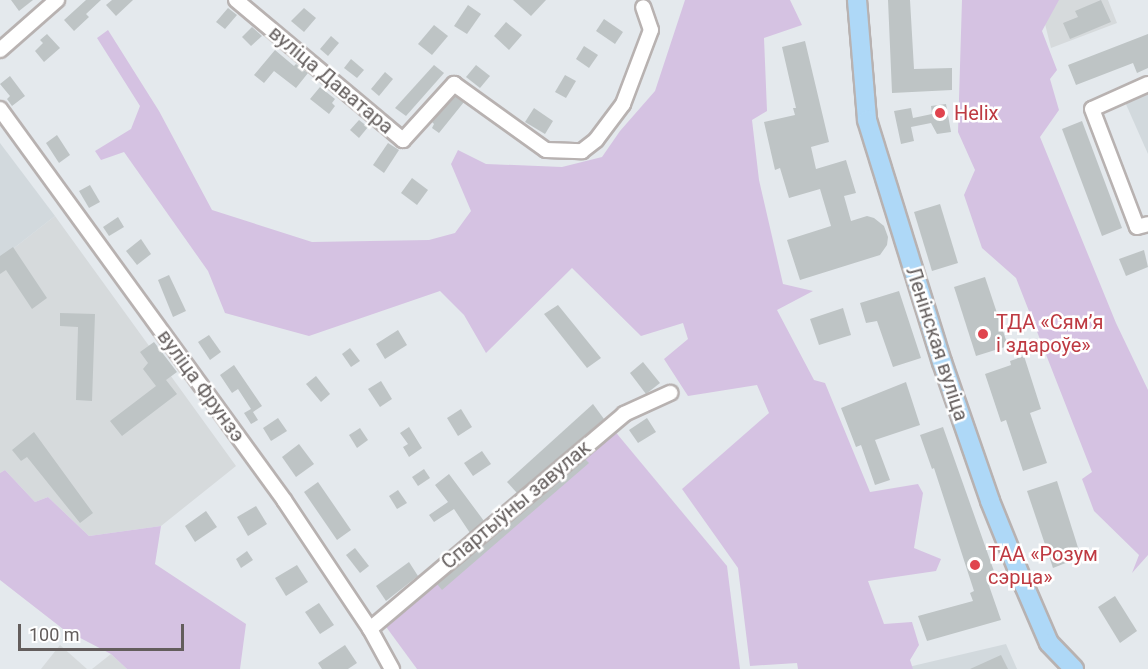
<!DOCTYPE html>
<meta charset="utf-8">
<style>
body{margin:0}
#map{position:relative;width:1148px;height:669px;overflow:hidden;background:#e4e9ed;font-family:Roboto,sans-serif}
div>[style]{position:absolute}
.industrial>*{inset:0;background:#d6dadc}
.education>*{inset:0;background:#d2d9dd}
.green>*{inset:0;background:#d5c2e2}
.building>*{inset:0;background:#bec4c5}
.roads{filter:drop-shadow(2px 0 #b8b2b1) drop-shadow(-2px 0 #b8b2b1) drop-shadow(0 2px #b8b2b1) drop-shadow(0 -2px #b8b2b1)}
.minor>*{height:14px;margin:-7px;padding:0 7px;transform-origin:7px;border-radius:7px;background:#fff}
.major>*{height:18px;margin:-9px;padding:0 9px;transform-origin:9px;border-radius:9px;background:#aed8f7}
.dots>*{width:16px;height:16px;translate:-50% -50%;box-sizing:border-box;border:3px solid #fff;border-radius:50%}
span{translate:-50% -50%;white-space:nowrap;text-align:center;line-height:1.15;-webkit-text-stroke:5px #fff;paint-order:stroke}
.street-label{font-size:20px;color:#635d5c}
.health-label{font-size:20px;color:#be3a42}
.left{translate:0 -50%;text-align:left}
.scale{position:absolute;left:18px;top:624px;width:166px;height:27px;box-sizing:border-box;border:3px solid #635d5c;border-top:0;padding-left:8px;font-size:18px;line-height:21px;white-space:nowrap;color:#635d5c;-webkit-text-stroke:4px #fff;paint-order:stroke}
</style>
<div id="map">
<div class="industrial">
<i style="clip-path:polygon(1039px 0,1108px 0,1117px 23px,1051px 48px)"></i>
<i style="clip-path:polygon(55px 216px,236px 466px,161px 526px,89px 536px,48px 497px,35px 502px,5px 470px,0 473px,0 259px)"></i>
<i style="clip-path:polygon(60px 645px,87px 669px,41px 669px)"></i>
<i style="clip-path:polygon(111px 654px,127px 669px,92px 669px)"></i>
</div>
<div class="education">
<i style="clip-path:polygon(1148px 92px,1148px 154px,1125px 102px)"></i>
<i style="clip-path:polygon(0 143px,55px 216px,0 259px)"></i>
<i style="clip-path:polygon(1006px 644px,1017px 669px,904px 669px,904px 668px)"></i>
</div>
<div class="green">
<i style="clip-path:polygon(685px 0,790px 0,802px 25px,764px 38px,767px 111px,752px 120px,759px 180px,783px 284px,813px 291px,777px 310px,814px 380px,825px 383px,870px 492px,918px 484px,923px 493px,914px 548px,941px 559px,936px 571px,868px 581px,884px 624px,912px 622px,919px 645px,910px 660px,913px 669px,798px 669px,797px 663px,750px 666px,738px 568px,682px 489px,769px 413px,757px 385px,688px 396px,664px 359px,688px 339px,683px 323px,641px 336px,572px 268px,486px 353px,464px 315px,440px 291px,309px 336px,225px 313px,208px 271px,124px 152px,101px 160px,95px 151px,131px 129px,140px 106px,97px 38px,108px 30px,159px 111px,212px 210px,312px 242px,429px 240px,455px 233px,471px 211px,451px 164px,458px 150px,486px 164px,562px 167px,602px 157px,620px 131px,655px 91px)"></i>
<i style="clip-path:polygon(962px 0,1059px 0,1042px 31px,1057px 70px,1050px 79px,1059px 110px,1040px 137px,1116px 323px,1148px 390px,1148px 555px,1132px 573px,1139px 555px,1094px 511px,1082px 479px,1092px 472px,1016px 278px,982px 248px,964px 195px,975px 170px,958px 132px)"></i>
<i style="clip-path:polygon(613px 429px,727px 566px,740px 669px,417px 669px,384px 624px)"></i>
<i style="clip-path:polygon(5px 470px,35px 502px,48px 497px,89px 536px,161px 526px,155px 564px,246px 624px,240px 669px,127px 669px,111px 654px,63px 629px,0 580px,0 473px)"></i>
</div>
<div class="building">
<i style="clip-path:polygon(11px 0,33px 0,19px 11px)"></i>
<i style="clip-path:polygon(86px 0,101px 0,86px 14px,89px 17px,74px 31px,64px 20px)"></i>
<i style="clip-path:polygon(112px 0,133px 0,116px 16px,106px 5px)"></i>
<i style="clip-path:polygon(513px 0,546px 0,531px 16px)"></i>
<i style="clip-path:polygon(888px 0,910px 0,914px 69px,952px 68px,952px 90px,892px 93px)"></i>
<i style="clip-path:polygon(1101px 0,1111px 22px,1070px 39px,1063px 23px,1078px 17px,1075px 11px)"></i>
<i style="clip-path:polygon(468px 5px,481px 14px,467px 34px,454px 26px)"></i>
<i style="clip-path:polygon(228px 8px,237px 15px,225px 29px,216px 22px)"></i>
<i style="clip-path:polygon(304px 8px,316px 18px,304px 32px,291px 21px)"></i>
<i style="clip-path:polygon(604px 19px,623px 32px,615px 44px,596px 31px)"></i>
<i style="clip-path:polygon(506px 22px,522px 35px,509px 50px,494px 36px)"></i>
<i style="clip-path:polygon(434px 25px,448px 36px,432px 55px,418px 44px)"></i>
<i style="clip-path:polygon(252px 27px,262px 36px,251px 46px,242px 37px)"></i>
<i style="clip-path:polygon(47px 34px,60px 48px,44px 62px,35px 51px,43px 43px,40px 40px)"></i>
<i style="clip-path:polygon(1148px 34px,1148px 68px,1137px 73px,1133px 63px,1076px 85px,1068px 65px)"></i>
<i style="clip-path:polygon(331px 36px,339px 43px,328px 56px,320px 49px)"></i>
<i style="clip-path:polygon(805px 41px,829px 142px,811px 147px,816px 169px,846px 160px,856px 193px,844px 196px,851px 221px,867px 216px,874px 218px,884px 226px,888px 237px,887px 245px,880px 255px,800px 280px,787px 240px,831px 226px,820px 189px,789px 198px,780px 168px,775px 170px,764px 122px,795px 115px,793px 108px,796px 108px,782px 47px)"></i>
<i style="clip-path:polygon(584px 46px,598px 55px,589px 68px,576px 59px)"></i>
<i style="clip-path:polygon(275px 50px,294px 66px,296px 64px,308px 73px,296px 88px,274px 71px,264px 83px,254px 75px)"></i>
<i style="clip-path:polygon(351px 59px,364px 70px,357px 78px,344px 68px)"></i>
<i style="clip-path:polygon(434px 65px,444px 73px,406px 116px,395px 108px)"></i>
<i style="clip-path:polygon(476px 65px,490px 76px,480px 88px,466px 77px)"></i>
<i style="clip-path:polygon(385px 72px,393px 79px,379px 96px,371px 89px)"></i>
<i style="clip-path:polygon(565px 75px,576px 81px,566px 98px,555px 92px)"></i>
<i style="clip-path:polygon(10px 76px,25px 96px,12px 106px,7px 99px,10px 96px,0 84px)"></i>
<i style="clip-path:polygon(320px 87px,335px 99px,332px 103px,335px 106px,329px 114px,310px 99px)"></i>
<i style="clip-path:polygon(455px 96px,464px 102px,439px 133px,432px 128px,434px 124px,432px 122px)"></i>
<i style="clip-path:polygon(946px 104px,951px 132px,937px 134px,931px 123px,911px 127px,914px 141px,901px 144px,894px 111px,911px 108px,913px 118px,932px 114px,931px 106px)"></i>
<i style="clip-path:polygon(534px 108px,553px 121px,545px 134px,525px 122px)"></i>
<i style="clip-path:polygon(359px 120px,368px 127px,359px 138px,350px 130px)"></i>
<i style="clip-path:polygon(1082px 121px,1122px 228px,1102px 236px,1062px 129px)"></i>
<i style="clip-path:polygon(57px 135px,70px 155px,59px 163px,46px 143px)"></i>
<i style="clip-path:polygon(388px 143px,399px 150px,384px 173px,373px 165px)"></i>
<i style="clip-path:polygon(412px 178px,428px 190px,417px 205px,401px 193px)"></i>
<i style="clip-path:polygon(90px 185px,100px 202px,89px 208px,79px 191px)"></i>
<i style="clip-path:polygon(940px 204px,958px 263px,932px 271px,914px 212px)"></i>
<i style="clip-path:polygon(118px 217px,124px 227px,109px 236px,103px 227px)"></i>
<i style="clip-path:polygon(141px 239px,151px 254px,137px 265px,126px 251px)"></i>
<i style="clip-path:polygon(13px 247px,47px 298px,32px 309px,6px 270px,0 274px,0 256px)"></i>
<i style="clip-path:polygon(1144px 250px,1148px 267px,1126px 276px,1119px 259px)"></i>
<i style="clip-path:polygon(169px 275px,186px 311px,173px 317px,158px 280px)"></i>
<i style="clip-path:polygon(985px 277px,1008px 346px,976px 356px,954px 287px)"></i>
<i style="clip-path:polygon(899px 291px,921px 358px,893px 367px,877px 321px,866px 323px,860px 303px)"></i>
<i style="clip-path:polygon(558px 305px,601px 358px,587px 368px,544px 314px)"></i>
<i style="clip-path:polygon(843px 308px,851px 335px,819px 345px,810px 319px)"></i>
<i style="clip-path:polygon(60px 313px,95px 314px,92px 401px,76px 400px,78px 327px,60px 326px)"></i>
<i style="clip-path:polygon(398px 330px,407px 345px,385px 359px,376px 344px)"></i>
<i style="clip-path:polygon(209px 335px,221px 352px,210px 360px,198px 342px)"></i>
<i style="clip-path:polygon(154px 342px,177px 372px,166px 380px,177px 394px,122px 436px,110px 421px,156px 386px,143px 369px,148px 363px,140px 352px)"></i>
<i style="clip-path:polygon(350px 348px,360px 361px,351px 367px,342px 354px)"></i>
<i style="clip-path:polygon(1024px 356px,1041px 409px,1030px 413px,1047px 463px,1023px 471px,1006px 420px,1001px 422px,985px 374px,1011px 365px,1010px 361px)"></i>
<i style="clip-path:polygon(643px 362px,660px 383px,646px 394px,630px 373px)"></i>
<i style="clip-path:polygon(234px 365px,262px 406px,253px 412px,258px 420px,251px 424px,244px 413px,251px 409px,238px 389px,232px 393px,220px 375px)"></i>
<i style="clip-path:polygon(316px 376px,330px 394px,321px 402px,306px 384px)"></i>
<i style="clip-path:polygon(381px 381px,392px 399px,380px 407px,368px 389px)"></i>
<i style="clip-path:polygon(906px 382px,920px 425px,875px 440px,890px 480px,875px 485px,861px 445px,856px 447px,841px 408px)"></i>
<i style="clip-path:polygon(593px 404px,604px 419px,517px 493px,507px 482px)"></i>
<i style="clip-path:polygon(461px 409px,472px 427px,458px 436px,447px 418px)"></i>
<i style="clip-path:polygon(278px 418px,287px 431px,271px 441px,263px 428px)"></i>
<i style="clip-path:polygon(647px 418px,656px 432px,638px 443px,629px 430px)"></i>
<i style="clip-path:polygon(409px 427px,422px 448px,409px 457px,403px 447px,408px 444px,400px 433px)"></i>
<i style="clip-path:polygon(943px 427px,995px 574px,986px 577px,1001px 620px,927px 641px,918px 616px,973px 601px,970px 593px,974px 591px,934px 468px,932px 469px,920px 435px)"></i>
<i style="clip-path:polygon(360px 428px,368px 440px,357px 448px,349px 435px)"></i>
<i style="clip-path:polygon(34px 432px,93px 513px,80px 523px,27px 457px,21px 461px,12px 450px)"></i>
<i style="clip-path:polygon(299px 444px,314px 464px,296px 477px,282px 457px)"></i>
<i style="clip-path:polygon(482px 451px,491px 464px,473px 476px,464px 463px)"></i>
<i style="clip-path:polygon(585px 459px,589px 463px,442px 590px,437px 584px)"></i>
<i style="clip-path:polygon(424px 469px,430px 478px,418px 486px,412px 477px)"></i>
<i style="clip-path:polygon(449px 474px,484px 521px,470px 533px,454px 509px,434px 522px,429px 515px,448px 502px,435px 485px)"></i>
<i style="clip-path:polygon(1057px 481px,1081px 557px,1053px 568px,1027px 491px)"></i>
<i style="clip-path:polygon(318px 482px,351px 530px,337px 540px,304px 492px)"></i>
<i style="clip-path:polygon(398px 490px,407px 503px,397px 509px,389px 496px)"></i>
<i style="clip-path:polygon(256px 506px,267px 524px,248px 536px,237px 517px)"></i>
<i style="clip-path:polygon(206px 511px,217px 527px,195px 542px,185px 526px)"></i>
<i style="clip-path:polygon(355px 548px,369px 566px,360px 573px,346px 555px)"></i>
<i style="clip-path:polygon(247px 551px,253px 560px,241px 568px,236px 559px)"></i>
<i style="clip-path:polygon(409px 562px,418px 576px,386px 601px,376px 586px)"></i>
<i style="clip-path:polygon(297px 565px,308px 582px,286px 596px,275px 578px)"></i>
<i style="clip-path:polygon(1115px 596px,1137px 631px,1120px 643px,1098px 607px)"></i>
<i style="clip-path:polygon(319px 603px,334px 625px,320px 634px,305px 612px)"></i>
<i style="clip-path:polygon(345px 645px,357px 663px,348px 669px,322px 669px,318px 663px)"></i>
<i style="clip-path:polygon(1001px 655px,1008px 669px,970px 669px)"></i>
</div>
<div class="roads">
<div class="minor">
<i style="left:236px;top:0;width:218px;rotate:40deg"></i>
<i style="left:403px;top:140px;width:76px;rotate:-47.7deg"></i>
<i style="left:454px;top:84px;width:113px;rotate:35.7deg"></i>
<i style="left:546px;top:150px;width:36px;rotate:2deg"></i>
<i style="left:582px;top:151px;width:18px;rotate:-38deg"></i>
<i style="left:596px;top:140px;width:45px;rotate:-53.1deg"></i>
<i style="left:623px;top:104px;width:79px;rotate:-69.3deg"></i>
<i style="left:651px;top:30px;width:24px;rotate:-109deg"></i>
<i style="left:0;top:50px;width:76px;rotate:-41.3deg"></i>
<i style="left:1148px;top:84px;width:61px;rotate:155.9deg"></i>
<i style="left:1092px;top:109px;width:126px;rotate:69.1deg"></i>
<i style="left:1137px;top:227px;width:11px;rotate:-15deg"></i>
<i style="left:0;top:109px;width:483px;rotate:54deg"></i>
<i style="left:284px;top:500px;width:155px;rotate:56.3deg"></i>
<i style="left:370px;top:629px;width:46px;rotate:61.2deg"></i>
<i style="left:370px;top:629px;width:333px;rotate:-40.2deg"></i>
<i style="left:624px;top:414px;width:51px;rotate:-24.5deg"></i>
</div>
<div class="major">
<i style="left:857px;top:0;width:120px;rotate:85.2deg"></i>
<i style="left:867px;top:120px;width:253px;rotate:72.8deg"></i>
<i style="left:942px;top:362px;width:147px;rotate:70.9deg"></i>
<i style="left:990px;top:501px;width:91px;rotate:68deg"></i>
<i style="left:1024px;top:585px;width:63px;rotate:66.7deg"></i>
<i style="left:1049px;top:643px;width:36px;rotate:46deg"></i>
</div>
</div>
<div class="dots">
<i style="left:940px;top:113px;background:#e0444e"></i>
<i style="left:983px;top:334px;background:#e0444e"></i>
<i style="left:975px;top:565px;background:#e0444e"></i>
</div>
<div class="street-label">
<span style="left:331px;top:80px;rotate:40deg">вуліца Даватара</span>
<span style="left:937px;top:344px;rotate:72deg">Ленінская вуліца</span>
<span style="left:201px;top:386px;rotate:54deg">вуліца Фрунзэ</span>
<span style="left:516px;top:505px;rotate:-40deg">Спартыўны завулак</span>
</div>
<div class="health-label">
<span class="left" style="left:954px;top:113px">Helix</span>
<span class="left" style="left:996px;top:334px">ТДА «Сямʼя<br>і здароўе»</span>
<span class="left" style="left:988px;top:566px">ТАА «Розум<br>сэрца»</span>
</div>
<div class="scale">100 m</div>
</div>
